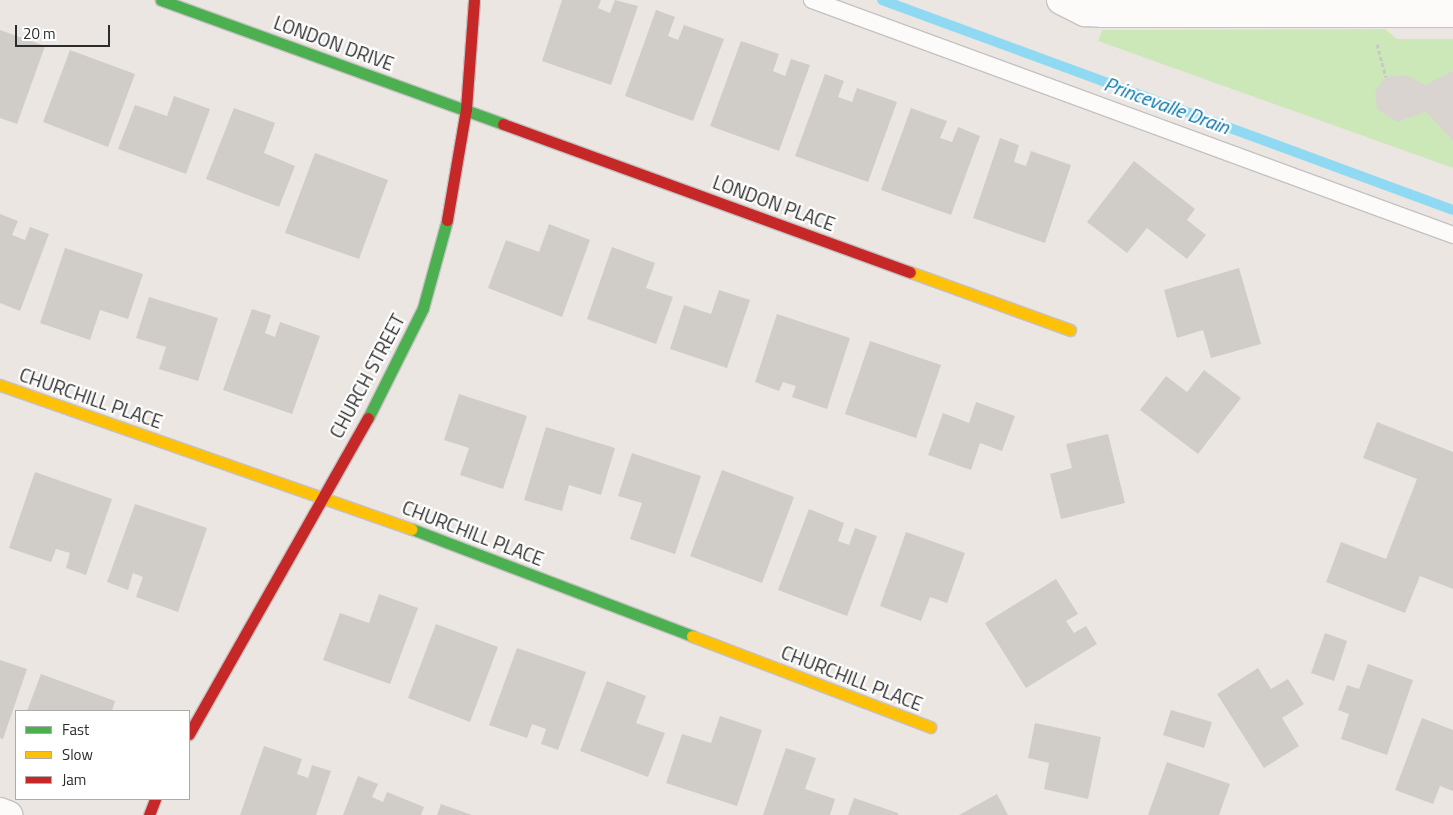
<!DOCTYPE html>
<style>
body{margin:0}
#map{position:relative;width:1453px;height:815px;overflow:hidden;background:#ebe6e1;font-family:"Titillium Web",sans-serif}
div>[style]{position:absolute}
.green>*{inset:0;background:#cde8b8}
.plaza>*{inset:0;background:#d9d4d0}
.stream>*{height:10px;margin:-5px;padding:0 5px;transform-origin:5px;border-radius:5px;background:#8fdaf2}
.building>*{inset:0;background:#d0ccc8}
.path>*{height:3px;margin-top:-1.5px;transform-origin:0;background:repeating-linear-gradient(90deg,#c8c8c7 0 4px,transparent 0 6.5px)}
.roads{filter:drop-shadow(1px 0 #c4c2c3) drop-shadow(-1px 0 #c4c2c3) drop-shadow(0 1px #c4c2c3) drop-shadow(0 -1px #c4c2c3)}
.lane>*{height:16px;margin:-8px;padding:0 8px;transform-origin:8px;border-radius:8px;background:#fcfbfa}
.street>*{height:28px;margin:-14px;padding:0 14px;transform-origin:14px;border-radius:14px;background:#fcfbfa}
.fast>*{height:11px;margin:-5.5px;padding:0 5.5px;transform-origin:5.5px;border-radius:5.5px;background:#4caf50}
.slow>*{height:11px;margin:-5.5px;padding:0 5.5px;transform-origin:5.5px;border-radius:5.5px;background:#ffc107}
.jam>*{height:11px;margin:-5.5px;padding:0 5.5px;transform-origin:5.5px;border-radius:5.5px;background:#c62828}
span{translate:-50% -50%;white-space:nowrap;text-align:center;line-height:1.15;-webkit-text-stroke:4.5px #fff;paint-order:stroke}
.street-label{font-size:19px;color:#2c2c2c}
.water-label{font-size:20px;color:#0273aa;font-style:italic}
.legend{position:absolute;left:15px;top:710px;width:175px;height:90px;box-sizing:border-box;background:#fff;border:1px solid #ababab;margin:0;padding:6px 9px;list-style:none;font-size:15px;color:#2c2c2c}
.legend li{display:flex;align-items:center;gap:10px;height:25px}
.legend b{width:25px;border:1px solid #ababab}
.scale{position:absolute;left:15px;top:25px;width:95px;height:22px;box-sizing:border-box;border:2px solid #2c2c2c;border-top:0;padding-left:6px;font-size:15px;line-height:18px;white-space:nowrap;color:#2c2c2c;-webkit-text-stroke:4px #fff;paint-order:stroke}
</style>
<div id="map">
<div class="green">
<i style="clip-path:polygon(1385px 29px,1397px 39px,1453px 39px,1453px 168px,1098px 41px,1102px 30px)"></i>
</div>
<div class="plaza">
<i style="clip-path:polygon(1453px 71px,1453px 141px,1426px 112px,1397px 122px,1377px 109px,1375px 91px,1386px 77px,1406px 75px,1425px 85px)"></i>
</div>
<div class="stream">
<i style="left:882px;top:0;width:608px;rotate:20.19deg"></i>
</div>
<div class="building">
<i style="clip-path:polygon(562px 0,601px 0,598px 8px,610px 13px,615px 0,638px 6px,611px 85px,542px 61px)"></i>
<i style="clip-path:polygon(656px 10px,675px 17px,668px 36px,678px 40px,684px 25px,724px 39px,693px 121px,625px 96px)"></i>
<i style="clip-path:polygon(0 30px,45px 46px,17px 124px,0 118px)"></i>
<i style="clip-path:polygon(741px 41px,779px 54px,773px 71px,785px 76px,791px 59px,810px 65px,779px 151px,710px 126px)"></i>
<i style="clip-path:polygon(70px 50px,135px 74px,108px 147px,43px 122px)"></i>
<i style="clip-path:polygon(825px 74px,844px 81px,838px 97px,852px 102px,857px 88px,897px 102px,868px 182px,795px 156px)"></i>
<i style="clip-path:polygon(174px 96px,210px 109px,186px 174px,118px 149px,135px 105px,167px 116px)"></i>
<i style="clip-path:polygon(234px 108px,275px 123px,264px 153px,295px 166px,279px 207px,206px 179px)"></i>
<i style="clip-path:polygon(911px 108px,947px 121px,940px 138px,952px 142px,958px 127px,980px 136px,951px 215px,881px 190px)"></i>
<i style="clip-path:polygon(1000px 138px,1019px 145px,1014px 162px,1026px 166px,1031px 151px,1071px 165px,1045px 243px,973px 218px)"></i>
<i style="clip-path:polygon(315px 153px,388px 180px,359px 259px,285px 233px)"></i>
<i style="clip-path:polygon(1134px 161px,1195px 209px,1187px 220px,1206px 235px,1187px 259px,1147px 228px,1127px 253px,1087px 222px)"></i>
<i style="clip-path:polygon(0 214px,18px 221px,12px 235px,25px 240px,30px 227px,49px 234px,20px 311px,0 303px)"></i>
<i style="clip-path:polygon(549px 224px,590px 240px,562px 317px,488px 288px,506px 240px,539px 252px)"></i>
<i style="clip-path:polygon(612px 247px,655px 263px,646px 288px,673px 297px,656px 344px,587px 319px)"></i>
<i style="clip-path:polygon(65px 248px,143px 274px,128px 319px,100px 310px,90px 340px,40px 323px)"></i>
<i style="clip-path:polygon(1239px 268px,1261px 344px,1211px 358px,1203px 330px,1177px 338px,1164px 290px)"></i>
<i style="clip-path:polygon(719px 290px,750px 300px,727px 368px,670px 349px,684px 305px,711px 314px)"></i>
<i style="clip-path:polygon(149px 297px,218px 318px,198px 381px,159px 369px,166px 347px,136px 338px)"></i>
<i style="clip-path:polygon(252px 309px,271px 315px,265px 333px,275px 337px,280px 322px,320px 336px,292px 414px,223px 390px)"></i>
<i style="clip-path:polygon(777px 314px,850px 338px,827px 409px,792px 397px,796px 386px,783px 382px,779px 391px,755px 382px)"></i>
<i style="clip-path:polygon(870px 341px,941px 365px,916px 438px,845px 414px)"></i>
<i style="clip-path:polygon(1204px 370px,1241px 398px,1198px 454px,1140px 410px,1166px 376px,1187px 392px)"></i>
<i style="clip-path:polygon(459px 394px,527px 416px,503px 489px,460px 475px,469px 448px,444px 440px)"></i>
<i style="clip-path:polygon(976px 402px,1015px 416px,1002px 451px,980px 443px,971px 470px,928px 455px,943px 413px,969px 423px)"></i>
<i style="clip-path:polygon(1377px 422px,1453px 452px,1453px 589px,1420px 576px,1405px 613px,1326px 582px,1341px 542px,1386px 559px,1417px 479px,1363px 458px)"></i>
<i style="clip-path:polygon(546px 427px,615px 448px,601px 495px,569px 485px,562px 511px,524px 500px)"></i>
<i style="clip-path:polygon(1108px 434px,1125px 503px,1061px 519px,1050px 474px,1072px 468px,1066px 444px)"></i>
<i style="clip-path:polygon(632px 453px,701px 476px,675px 554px,630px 539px,642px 503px,618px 496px)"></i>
<i style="clip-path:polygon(722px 470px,794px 497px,762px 583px,690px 556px)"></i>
<i style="clip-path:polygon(35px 472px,112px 499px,86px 575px,66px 568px,70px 553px,56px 549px,51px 562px,9px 548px)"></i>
<i style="clip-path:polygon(135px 504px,207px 528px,178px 612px,136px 597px,143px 577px,133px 573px,128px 590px,107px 582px)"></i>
<i style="clip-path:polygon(809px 509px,844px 523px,838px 541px,849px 545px,855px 528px,877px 536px,847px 616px,778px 590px)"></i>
<i style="clip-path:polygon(906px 532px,965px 553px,947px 603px,930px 597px,921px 621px,880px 606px)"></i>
<i style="clip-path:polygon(1056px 579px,1078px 614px,1066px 621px,1074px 633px,1086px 626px,1097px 644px,1026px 688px,985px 623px)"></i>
<i style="clip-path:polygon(379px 594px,418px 608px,390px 684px,323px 660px,340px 613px,369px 623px)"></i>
<i style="clip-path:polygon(436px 624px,498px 647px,470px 722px,408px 698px)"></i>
<i style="clip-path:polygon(1325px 633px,1347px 641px,1334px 681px,1311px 673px)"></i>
<i style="clip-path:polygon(517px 648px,586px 672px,558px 750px,541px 744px,546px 729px,532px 724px,527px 738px,489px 725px)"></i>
<i style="clip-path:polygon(0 660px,27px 669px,3px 739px,0 738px)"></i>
<i style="clip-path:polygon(1368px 664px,1413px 680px,1387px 755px,1341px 739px,1349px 714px,1338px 710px,1347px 685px,1359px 689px)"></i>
<i style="clip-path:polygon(1258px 668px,1271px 689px,1288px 679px,1304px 704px,1282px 718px,1299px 746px,1264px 768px,1217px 694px)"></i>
<i style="clip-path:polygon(41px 674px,115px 701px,112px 711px,27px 711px)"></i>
<i style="clip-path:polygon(607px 681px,646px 696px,636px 723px,665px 733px,648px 777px,580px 751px)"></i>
<i style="clip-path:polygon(1171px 710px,1212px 722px,1204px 748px,1163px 735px)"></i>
<i style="clip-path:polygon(720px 716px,762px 730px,737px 806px,666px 783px,682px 734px,711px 743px)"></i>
<i style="clip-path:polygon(1422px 718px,1453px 730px,1453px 791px,1440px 786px,1433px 804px,1395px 790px)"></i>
<i style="clip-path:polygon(1035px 723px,1101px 737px,1088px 799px,1044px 789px,1049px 763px,1028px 758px)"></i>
<i style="clip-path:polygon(264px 746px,302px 759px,297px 774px,308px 778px,312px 765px,331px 771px,316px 815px,240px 815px)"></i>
<i style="clip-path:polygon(786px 748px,816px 758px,805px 789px,835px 799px,830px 815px,763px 815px)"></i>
<i style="clip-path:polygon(1167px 762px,1230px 784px,1219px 815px,1148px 815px)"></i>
<i style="clip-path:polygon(358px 776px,378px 784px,372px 797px,383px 802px,387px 792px,424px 807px,421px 815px,343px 815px)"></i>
<i style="clip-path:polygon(997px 794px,1008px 815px,959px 815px)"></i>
<i style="clip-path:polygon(854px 798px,898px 813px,898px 815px,848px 815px)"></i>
<i style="clip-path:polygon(441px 804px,472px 815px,437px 815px)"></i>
</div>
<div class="path">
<i style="left:1377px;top:44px;width:34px;rotate:75deg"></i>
</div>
<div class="roads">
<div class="lane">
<i style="left:812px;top:0;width:683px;rotate:20.13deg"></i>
</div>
<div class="street">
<i style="left:1061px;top:0;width:27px;rotate:27deg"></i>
<i style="left:1085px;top:12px;width:17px;rotate:3deg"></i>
<i style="left:1102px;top:13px;width:351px"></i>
<i style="left:0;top:812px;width:9px;rotate:21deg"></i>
</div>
<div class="fast">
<i style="left:161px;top:0;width:364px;rotate:19.9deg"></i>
<i style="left:368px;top:418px;width:123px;rotate:-63.4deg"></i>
<i style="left:423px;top:308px;width:91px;rotate:-74.7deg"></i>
<i style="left:412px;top:529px;width:300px;rotate:20.9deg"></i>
</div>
<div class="slow">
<i style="left:910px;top:272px;width:170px;rotate:19.9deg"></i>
<i style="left:0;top:385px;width:436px;rotate:19.3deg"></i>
<i style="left:692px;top:636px;width:255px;rotate:20.9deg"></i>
</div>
<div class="jam">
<i style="left:503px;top:124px;width:433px;rotate:20deg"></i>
<i style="left:447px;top:220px;width:113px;rotate:-80.3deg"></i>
<i style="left:466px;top:109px;width:109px;rotate:-85.8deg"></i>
<i style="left:189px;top:734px;width:363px;rotate:-60.5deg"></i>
<i style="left:149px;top:815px;width:17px;rotate:-69deg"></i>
</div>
</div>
<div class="street-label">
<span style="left:334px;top:43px;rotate:20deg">LONDON DRIVE</span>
<span style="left:774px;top:203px;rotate:20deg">LONDON PLACE</span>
<span style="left:367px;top:376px;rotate:-62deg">CHURCH STREET</span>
<span style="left:91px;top:398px;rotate:19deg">CHURCHILL PLACE</span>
<span style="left:473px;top:533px;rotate:21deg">CHURCHILL PLACE</span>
<span style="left:852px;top:678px;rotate:21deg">CHURCHILL PLACE</span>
</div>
<div class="water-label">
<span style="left:1167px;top:105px;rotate:20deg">Princevalle Drain</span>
</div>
<ul class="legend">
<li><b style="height:6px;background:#4caf50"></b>Fast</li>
<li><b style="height:6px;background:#ffc107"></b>Slow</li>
<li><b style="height:6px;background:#c62828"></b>Jam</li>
</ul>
<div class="scale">20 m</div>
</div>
